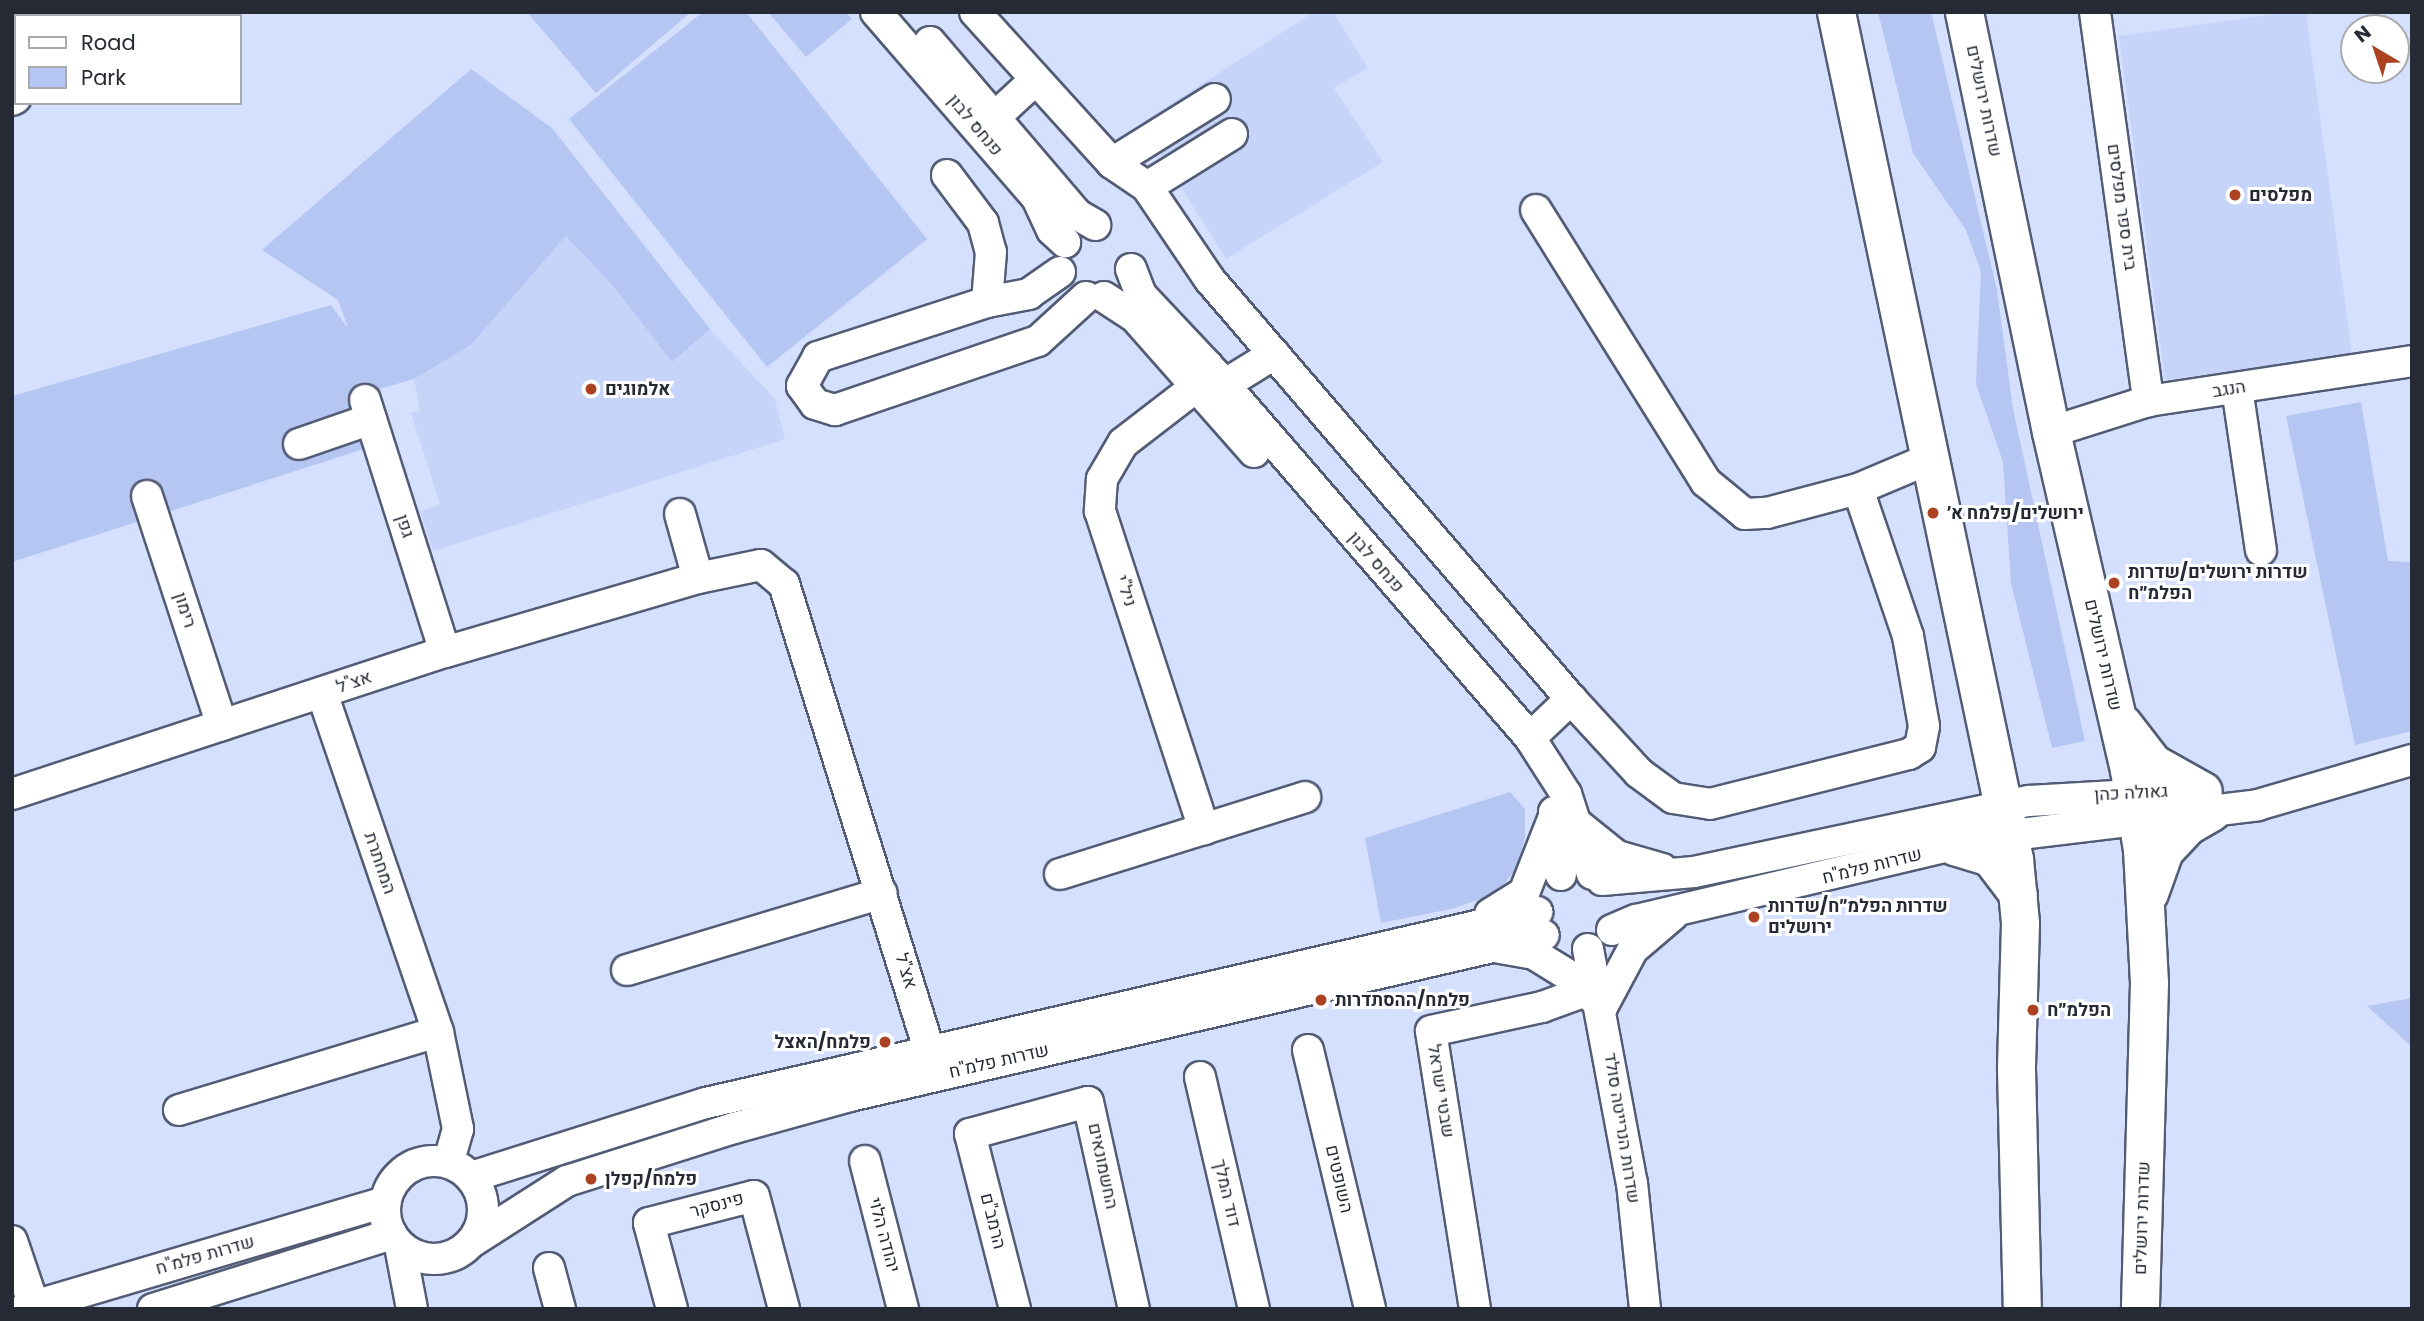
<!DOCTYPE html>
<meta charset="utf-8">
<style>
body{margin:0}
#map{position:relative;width:2424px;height:1321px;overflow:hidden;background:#d5e0ff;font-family:Poppins,Heebo,sans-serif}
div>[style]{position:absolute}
.built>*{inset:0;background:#c7d4f9}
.green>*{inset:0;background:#b6c6f2}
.roads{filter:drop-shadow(2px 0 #525c75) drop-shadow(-2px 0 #525c75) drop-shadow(0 2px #525c75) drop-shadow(0 -2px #525c75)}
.minor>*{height:30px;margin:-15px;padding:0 15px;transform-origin:15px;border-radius:15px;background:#fff}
.minor>.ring{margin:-15px;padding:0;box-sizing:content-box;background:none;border:30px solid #fff;border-radius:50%}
.major>*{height:37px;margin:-18.5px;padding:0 18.5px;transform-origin:18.5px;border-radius:18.5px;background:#fff}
.dots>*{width:19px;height:19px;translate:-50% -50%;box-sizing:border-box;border:4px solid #fff;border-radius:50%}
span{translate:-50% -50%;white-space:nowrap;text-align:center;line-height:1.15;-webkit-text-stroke:6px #fff;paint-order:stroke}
.street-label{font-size:18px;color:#262a35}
.poi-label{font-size:18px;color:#262a35;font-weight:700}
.left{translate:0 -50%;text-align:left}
.right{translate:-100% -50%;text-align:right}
.frame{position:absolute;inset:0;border:14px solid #262a35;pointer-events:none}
.legend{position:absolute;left:14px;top:14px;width:228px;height:91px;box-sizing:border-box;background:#fff;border:2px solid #a8aaae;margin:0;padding:9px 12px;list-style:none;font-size:21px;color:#262a35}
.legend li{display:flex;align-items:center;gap:14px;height:35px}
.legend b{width:35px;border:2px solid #a8aaae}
.north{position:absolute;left:2340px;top:14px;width:70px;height:70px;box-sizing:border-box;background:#fff;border:2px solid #a8aaae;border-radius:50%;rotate:321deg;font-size:19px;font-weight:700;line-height:28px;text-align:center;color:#262a35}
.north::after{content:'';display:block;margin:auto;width:24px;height:32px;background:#ab4323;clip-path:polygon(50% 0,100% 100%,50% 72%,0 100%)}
</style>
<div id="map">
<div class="built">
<i style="clip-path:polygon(1314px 12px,1333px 12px,1368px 68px,1334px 88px,1383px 162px,1226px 259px,1141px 123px)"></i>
<i style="clip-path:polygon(2289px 12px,2306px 12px,2352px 354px,2165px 380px,2119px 36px)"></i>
<i style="clip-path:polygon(567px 235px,652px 257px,710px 329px,775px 399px,785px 439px,433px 551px,420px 512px,440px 504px,411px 413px,420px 411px,414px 379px,471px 345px)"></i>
</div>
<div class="green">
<i style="clip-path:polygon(527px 12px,691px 12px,596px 93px)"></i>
<i style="clip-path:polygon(703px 12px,746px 12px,927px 239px,767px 367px,569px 119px)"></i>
<i style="clip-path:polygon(768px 12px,846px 12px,852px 19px,806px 57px)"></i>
<i style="clip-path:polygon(1878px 12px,1931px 12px,1997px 290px,2013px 409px,2085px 741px,2052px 748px,2011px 583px,2003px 462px,1976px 384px,1981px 272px,1966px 230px,1913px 153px)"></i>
<i style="clip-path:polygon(471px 69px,552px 128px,710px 329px,672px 362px,616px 289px,566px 236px,471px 345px,414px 379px,376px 390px,389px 441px,12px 562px,12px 396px,331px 305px,348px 328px,338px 300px,262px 250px)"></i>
<i style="clip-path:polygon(2361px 402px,2388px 561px,2412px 562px,2412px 731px,2355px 745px,2286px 416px)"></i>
<i style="clip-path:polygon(1510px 792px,1525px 809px,1525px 837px,1517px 868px,1503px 885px,1484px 898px,1451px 909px,1381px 923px,1365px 838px)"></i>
<i style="clip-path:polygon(2412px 998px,2412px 1047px,2367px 1006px)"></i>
</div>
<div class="roads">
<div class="minor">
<i style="left:876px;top:12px;width:246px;rotate:49.1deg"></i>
<i style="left:1037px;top:198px;width:35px;rotate:65deg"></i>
<i style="left:1052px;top:230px;width:18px;rotate:43deg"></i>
<i style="left:975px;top:12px;width:204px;rotate:47.8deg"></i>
<i style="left:1112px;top:163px;width:42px;rotate:34.4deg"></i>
<i style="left:1147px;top:187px;width:112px;rotate:55.9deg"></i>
<i style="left:1210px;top:280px;width:553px;rotate:49.25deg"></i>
<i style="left:1571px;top:699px;width:100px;rotate:47.4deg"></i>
<i style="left:1639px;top:773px;width:42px;rotate:36.3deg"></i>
<i style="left:1673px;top:798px;width:37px;rotate:9deg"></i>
<i style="left:1710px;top:804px;width:205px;rotate:-14.1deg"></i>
<i style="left:1909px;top:754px;width:13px;rotate:-32deg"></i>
<i style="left:1920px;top:747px;width:21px;rotate:-79deg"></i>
<i style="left:1924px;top:726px;width:91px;rotate:-100.1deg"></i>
<i style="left:1908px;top:636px;width:155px;rotate:-108.8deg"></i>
<i style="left:2095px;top:12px;width:393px;rotate:82.2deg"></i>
<i style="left:155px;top:16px;width:5px;rotate:-53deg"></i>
<i style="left:930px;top:42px;width:228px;rotate:49.5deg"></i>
<i style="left:1078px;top:215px;width:20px;rotate:30deg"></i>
<i style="left:12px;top:100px;width:4px;rotate:-27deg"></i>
<i style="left:996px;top:116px;width:52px;rotate:-42.6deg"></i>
<i style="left:1112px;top:163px;width:121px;rotate:-31.9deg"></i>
<i style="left:947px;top:175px;width:60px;rotate:53.1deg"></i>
<i style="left:983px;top:223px;width:30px;rotate:75deg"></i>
<i style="left:991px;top:252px;width:50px;rotate:94.6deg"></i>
<i style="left:1147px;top:187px;width:100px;rotate:-31.9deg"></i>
<i style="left:1536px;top:210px;width:321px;rotate:58deg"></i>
<i style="left:1706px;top:482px;width:50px;rotate:39.4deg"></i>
<i style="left:1745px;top:514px;width:22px;rotate:-3deg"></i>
<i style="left:1767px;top:513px;width:94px;rotate:-14.8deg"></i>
<i style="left:1858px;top:489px;width:77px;rotate:-22.9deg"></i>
<i style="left:1131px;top:269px;width:28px;rotate:69deg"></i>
<i style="left:1141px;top:295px;width:98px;rotate:46.7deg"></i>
<i style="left:1208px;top:366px;width:492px;rotate:49.1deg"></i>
<i style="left:1530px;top:738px;width:67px;rotate:57.3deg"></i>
<i style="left:1566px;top:794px;width:84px;rotate:72deg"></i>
<i style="left:1060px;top:272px;width:38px;rotate:145deg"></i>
<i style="left:1029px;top:294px;width:43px;rotate:169.2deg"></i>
<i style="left:987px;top:302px;width:178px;rotate:162deg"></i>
<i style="left:818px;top:357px;width:33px;rotate:119deg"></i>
<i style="left:802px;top:386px;width:22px;rotate:54deg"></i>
<i style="left:815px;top:404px;width:21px;rotate:17deg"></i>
<i style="left:835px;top:410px;width:214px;rotate:-18.8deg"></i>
<i style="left:1038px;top:341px;width:65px;rotate:-42.5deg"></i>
<i style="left:1104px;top:297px;width:37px;rotate:33deg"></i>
<i style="left:1135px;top:317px;width:180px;rotate:48.6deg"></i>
<i style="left:1224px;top:385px;width:59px;rotate:-31.8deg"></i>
<i style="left:1197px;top:386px;width:93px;rotate:142.4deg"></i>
<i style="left:1123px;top:443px;width:42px;rotate:120.3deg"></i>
<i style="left:1102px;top:479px;width:32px;rotate:94deg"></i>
<i style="left:1100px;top:511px;width:335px;rotate:71.9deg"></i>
<i style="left:2237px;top:388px;width:164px;rotate:81.6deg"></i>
<i style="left:365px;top:400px;width:264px;rotate:72.4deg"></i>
<i style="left:2051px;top:432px;width:102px;rotate:-17.7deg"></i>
<i style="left:2148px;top:401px;width:267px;rotate:-8.6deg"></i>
<i style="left:299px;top:444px;width:76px;rotate:-19.1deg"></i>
<i style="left:147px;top:496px;width:241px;rotate:71.9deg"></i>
<i style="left:680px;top:514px;width:66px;rotate:74.3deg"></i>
<i style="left:322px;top:693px;width:358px;rotate:71.1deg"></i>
<i style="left:438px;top:1032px;width:99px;rotate:78.3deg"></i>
<i style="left:458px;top:1129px;width:35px;rotate:106deg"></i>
<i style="left:1530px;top:738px;width:57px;rotate:-43.6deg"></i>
<i style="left:12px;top:794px;width:456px;rotate:-18.2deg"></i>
<i style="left:445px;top:652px;width:264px;rotate:-16.3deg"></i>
<i style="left:698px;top:578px;width:64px;rotate:-11.7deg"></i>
<i style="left:761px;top:565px;width:30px;rotate:40deg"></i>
<i style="left:784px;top:584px;width:487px;rotate:72.7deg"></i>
<i style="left:1554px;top:812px;width:33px;rotate:74deg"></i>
<i style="left:1563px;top:844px;width:31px;rotate:94deg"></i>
<i style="left:1577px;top:824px;width:51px;rotate:38.7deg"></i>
<i style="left:1617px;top:856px;width:47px;rotate:16.1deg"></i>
<i style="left:1060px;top:874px;width:257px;rotate:-17.4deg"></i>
<i style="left:1602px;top:880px;width:92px;rotate:-5deg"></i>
<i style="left:1694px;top:872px;width:342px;rotate:-12deg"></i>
<i style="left:2029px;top:801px;width:174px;rotate:-3.3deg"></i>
<i style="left:1490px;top:914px;width:40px;rotate:-32deg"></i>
<i style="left:1524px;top:893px;width:85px;rotate:-68.6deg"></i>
<i style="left:1612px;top:930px;width:26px;rotate:-23deg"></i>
<i style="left:1636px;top:920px;width:352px;rotate:-13.3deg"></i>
<i style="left:1979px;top:839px;width:281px;rotate:-6.9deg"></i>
<i style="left:2258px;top:805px;width:160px;rotate:-16.3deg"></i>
<i style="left:1500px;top:948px;width:35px;rotate:10deg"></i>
<i style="left:1534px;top:954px;width:46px;rotate:31.6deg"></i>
<i style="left:1573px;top:978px;width:41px;rotate:45deg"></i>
<i style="left:1602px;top:1007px;width:66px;rotate:-61.9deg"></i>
<i style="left:1633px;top:949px;width:52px;rotate:-40.4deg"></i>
<i style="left:1588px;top:949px;width:238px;rotate:79.4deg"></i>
<i style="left:1632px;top:1183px;width:127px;rotate:84.1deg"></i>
<i style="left:627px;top:970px;width:266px;rotate:-16.8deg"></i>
<i style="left:1308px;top:1050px;width:266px;rotate:76.5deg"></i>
<i style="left:1200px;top:1077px;width:238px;rotate:76.9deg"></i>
<i style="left:179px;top:1110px;width:270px;rotate:-16.8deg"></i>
<i style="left:865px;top:1161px;width:153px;rotate:75.6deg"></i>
<i class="ring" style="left:385px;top:1161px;width:68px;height:68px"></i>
<i style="left:471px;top:1177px;width:246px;rotate:-17.5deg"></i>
<i style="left:706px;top:1103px;width:853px;rotate:-12.94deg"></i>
<i style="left:12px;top:1241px;width:69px;rotate:71.3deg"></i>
<i style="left:473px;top:1241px;width:112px;rotate:-32.6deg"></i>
<i style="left:567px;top:1181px;width:175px;rotate:-17.6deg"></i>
<i style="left:734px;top:1128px;width:120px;rotate:-15.4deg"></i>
<i style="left:850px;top:1096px;width:712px;rotate:-13.06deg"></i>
<i style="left:400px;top:1246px;width:64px;rotate:79.2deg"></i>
<i style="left:549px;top:1268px;width:42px;rotate:75deg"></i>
<i style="left:24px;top:1309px;width:377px;rotate:-16.5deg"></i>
<i style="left:153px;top:1309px;width:250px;rotate:-17.4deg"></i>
<i style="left:672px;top:1309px;width:89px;rotate:-105deg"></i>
<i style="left:649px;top:1223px;width:108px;rotate:-14.4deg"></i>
<i style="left:754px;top:1196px;width:117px;rotate:75.1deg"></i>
<i style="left:1015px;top:1309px;width:181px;rotate:-104.4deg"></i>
<i style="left:970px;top:1134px;width:122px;rotate:-15.2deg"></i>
<i style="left:1088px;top:1102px;width:212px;rotate:77.5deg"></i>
<i style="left:1475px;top:1309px;width:281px;rotate:-99deg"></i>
<i style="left:1431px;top:1031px;width:114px;rotate:-12.2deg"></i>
<i style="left:1542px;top:1007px;width:47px;rotate:-20deg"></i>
</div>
<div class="major">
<i style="left:1836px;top:12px;width:866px;rotate:78.13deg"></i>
<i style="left:2014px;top:859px;width:64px;rotate:84.6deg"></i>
<i style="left:2020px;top:923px;width:146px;rotate:91.6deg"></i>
<i style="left:2016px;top:1069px;width:240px;rotate:88.6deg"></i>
<i style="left:1964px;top:12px;width:429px;rotate:78.3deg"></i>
<i style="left:2051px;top:432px;width:347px;rotate:77deg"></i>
<i style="left:2129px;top:770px;width:80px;rotate:80.7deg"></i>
<i style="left:2142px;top:849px;width:134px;rotate:87deg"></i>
<i style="left:2149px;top:983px;width:326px;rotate:91.6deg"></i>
<i style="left:2123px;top:724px;width:49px;rotate:52.4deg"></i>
<i style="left:2153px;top:763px;width:57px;rotate:29.2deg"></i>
<i style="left:1954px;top:846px;width:38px;rotate:17deg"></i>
<i style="left:1990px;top:857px;width:46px;rotate:52.9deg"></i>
<i style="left:2149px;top:893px;width:45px;rotate:-70.3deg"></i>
<i style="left:2164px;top:851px;width:34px;rotate:-47deg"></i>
<i style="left:2187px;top:826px;width:28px;rotate:-30deg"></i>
</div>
</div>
<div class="dots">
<i style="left:2235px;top:195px;background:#ab4323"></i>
<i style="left:591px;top:389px;background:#ab4323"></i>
<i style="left:1933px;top:513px;background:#ab4323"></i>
<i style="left:2114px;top:583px;background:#ab4323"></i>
<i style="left:1754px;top:917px;background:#ab4323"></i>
<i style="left:1321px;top:1000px;background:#ab4323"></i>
<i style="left:2033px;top:1010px;background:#ab4323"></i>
<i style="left:885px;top:1042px;background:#ab4323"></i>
<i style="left:591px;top:1179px;background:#ab4323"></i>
</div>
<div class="street-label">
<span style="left:1984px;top:101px;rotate:78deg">שדרות ירושלים</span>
<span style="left:975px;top:125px;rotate:50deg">פנחס לבון</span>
<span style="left:2122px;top:207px;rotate:82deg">בית ספר מפלסים</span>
<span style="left:2229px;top:389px;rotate:-9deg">הנגב</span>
<span style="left:405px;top:526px;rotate:72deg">גפן</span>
<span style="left:1376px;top:562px;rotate:49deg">פנחס לבון</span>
<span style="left:1126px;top:591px;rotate:72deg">ניל"י</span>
<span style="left:185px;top:610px;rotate:72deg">רימון</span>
<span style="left:2103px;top:655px;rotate:77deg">שדרות ירושלים</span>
<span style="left:354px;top:682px;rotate:-19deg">אצ"ל</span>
<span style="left:2131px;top:793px;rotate:-3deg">גאולה כהן</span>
<span style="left:380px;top:863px;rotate:71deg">המחתרת</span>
<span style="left:1872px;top:866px;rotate:-14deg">שדרות פלמ"ח</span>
<span style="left:906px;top:971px;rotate:73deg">אצ"ל</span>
<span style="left:999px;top:1061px;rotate:-13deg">שדרות פלמ"ח</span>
<span style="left:1441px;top:1091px;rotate:81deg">שבטי ישראל</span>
<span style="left:1622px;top:1128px;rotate:81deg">שדרות הנרייטה סולד</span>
<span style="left:1103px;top:1166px;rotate:78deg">החשמונאים</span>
<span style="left:1339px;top:1179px;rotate:77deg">השופטים</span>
<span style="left:1227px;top:1193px;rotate:77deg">דוד המלך</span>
<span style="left:717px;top:1205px;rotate:-15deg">פינסקר</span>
<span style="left:2142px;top:1218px;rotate:-88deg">שדרות ירושלים</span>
<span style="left:993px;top:1221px;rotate:76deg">הרמב"ם</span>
<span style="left:884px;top:1235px;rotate:75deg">יהודה הלוי</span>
<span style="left:205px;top:1255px;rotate:-16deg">שדרות פלמ"ח</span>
</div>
<div class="poi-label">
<span class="left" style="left:2249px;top:195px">מפלסים</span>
<span class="left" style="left:605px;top:389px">אלמוגים</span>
<span class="left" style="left:1947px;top:513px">ירושלים/פלמח א׳</span>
<span class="left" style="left:2128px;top:583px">שדרות ירושלים/שדרות<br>הפלמ״ח</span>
<span class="left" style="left:1768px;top:917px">שדרות הפלמ״ח/שדרות<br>ירושלים</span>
<span class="left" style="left:1335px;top:1000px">פלמח/ההסתדרות</span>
<span class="left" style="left:2047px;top:1010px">הפלמ״ח</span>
<span class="right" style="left:871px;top:1042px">פלמח/האצל</span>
<span class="left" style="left:605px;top:1179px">פלמח/קפלן</span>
</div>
<div class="frame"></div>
<ul class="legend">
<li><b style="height:9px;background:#fff"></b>Road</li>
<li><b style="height:19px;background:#b6c6f2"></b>Park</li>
</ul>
<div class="north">N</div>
</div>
